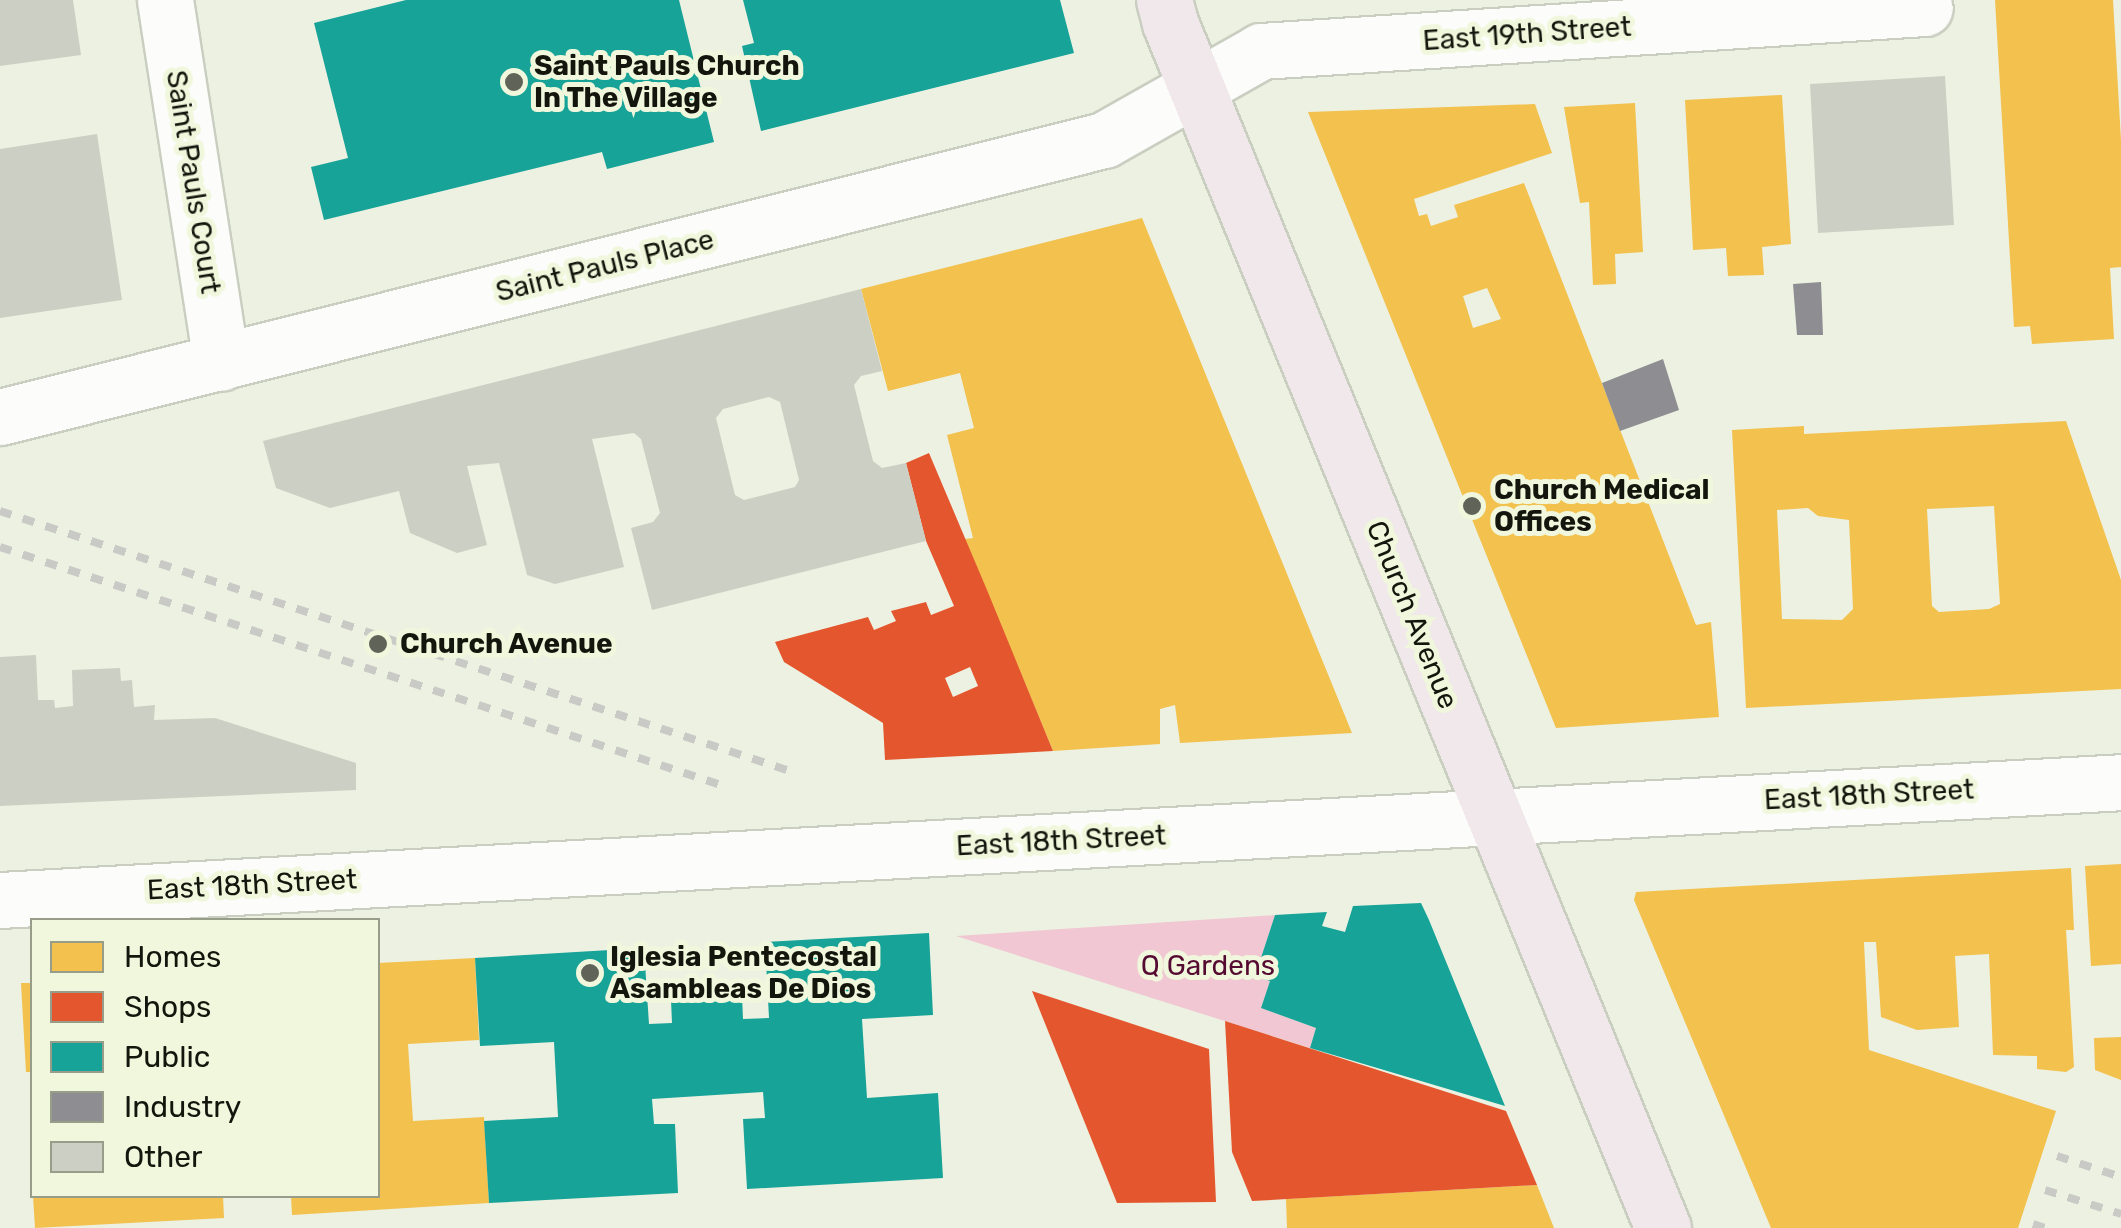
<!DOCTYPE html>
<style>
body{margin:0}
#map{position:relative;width:2121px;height:1228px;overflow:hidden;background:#edf1e2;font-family:Rubik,sans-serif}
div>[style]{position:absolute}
.green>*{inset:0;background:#f0c7d2}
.homes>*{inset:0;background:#f2c14e}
.shops>*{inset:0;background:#e4572e}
.public>*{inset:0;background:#17a398}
.industry>*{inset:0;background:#8d8d92}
.building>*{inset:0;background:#cccfc3}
.roads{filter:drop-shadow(2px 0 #cacec1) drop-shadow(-2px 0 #cacec1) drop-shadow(0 2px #cacec1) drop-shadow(0 -2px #cacec1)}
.street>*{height:55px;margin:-27.5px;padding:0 27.5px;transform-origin:27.5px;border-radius:27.5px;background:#fcfdfb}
.primary>*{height:55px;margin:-27.5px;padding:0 27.5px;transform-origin:27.5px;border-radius:27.5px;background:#f0e8ea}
.rail>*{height:8px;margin-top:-4px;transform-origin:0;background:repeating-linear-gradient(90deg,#c9cac6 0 12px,transparent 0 24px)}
.dots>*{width:28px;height:28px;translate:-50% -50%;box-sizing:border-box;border:5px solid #f0f7dc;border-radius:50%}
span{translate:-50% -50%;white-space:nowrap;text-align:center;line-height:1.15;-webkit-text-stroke:10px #f0f7dc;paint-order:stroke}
.street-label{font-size:28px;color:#14160d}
.poi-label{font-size:28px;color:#14160d;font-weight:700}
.left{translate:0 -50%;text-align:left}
.park-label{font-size:28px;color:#550a32}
.legend{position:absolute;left:30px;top:918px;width:350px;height:280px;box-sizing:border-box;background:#f0f7dc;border:2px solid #989d89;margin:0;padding:12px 18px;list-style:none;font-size:30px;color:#14160d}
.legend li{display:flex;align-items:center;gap:20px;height:50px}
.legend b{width:50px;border:2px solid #989d89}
</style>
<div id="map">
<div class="green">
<i style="clip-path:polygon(1275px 915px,1255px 976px,1270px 981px,1261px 1008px,1316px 1028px,1310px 1048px,956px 936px)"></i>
</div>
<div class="homes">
<i style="clip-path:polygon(1995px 0,2113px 0,2121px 140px,2121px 267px,2110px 268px,2114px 339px,2032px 344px,2030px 326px,2014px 327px)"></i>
<i style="clip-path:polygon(1782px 95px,1791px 244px,1762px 247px,1764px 275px,1728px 276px,1726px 248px,1693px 250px,1685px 100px)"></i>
<i style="clip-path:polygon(1635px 103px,1643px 252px,1615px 254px,1616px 284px,1593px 285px,1589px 202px,1580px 203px,1564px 107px)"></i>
<i style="clip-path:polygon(evenodd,1535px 104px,1552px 153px,1414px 199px,1419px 216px,1427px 214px,1431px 226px,1458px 217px,1454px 205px,1524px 183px,1696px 625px,1711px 622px,1719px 717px,1556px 728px,1308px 112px,1535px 104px,1487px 288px,1501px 319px,1473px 328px,1463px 296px,1487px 288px)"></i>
<i style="clip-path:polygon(1142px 218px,1265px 520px,1352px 733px,1180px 743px,1175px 705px,1160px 709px,1160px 744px,1053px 751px,965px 539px,973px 538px,947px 435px,974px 428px,960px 373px,888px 391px,861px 289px)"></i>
<i style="clip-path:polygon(evenodd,2066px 421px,2121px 580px,2121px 689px,1746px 708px,1732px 430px,1804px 426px,1804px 434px,2066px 421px,1994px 506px,2000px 604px,1989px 609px,1939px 612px,1932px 606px,1927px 509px,1994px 506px,2066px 421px,1808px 508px,1818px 516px,1849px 520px,1853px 609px,1842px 620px,1782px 619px,1777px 510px,1808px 508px)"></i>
<i style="clip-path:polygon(2121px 864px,2121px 964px,2091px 966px,2085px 866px)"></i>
<i style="clip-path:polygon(2071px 868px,2074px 930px,2066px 930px,2074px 1067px,2066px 1072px,2037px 1069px,2037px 1056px,1993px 1055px,1989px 954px,1955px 956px,1959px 1027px,1917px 1030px,1881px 1017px,1876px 942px,1864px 942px,1869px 1050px,2056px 1111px,2018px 1228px,1771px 1228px,1634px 900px,1636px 892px)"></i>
<i style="clip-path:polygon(475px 958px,479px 1040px,408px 1044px,413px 1121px,484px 1117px,489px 1203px,292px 1215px,291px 1196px,378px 1196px,378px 963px)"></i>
<i style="clip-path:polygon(21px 983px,32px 983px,32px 1072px,26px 1072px)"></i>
<i style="clip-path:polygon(2121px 1037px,2121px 1080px,2095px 1070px,2094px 1038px)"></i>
<i style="clip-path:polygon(1537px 1185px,1554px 1228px,1287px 1228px,1286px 1199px)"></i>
<i style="clip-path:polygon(33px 1196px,223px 1196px,224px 1218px,35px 1228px)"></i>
</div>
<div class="shops">
<i style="clip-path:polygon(evenodd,929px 453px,987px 590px,1053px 751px,885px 760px,883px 723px,784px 662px,775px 642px,868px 617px,874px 630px,896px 621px,891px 611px,926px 602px,931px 615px,954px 606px,926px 541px,906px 463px,929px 453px,970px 667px,978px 686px,953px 697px,945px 678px,970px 667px)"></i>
<i style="clip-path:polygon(1032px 991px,1209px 1049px,1216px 1202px,1117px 1203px)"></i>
<i style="clip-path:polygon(1225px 1021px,1506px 1111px,1537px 1185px,1252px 1201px,1232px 1152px)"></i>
</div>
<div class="public">
<i style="clip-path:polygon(406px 0,679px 0,714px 142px,607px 169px,602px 152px,324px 220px,311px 167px,348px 158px,314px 23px)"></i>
<i style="clip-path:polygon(743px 0,1060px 0,1074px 53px,761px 131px,742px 46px,754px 43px)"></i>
<i style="clip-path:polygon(1421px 903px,1429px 920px,1505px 1106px,1310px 1048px,1316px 1028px,1261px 1008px,1270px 981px,1255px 976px,1275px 915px,1327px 912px,1322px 926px,1345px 932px,1353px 906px)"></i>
<i style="clip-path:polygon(929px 933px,933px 1015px,862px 1019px,867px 1098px,938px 1093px,943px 1178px,747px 1189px,743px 1119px,765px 1118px,763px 1092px,652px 1099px,654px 1124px,675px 1124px,678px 1193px,489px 1203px,484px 1121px,558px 1117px,554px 1042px,480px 1046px,475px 958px,644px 948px,649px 1024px,672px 1023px,671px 1000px,742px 995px,743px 1019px,769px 1018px,765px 942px)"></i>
</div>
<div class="industry">
<i style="clip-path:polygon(1821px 282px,1823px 335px,1797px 335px,1793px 284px)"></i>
<i style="clip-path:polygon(1663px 359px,1679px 410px,1620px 431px,1602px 383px)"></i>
</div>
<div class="building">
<i style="clip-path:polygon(0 0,73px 0,81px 55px,0 66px)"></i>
<i style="clip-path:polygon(1945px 76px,1954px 225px,1818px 233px,1810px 84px)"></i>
<i style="clip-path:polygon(97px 134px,122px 300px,0 318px,0 149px)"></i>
<i style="clip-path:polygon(evenodd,861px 289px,882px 371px,861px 376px,854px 385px,873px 461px,882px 468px,906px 463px,926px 541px,652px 610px,631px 528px,653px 522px,660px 513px,641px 439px,634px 433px,592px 439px,624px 567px,555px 584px,527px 575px,499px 463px,467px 466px,487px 545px,457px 553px,410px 533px,399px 491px,330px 508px,276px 488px,263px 441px,861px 289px,769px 397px,780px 402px,799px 480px,795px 487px,744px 500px,735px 495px,716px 418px,723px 409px,769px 397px)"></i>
<i style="clip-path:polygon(36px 655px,38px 700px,54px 700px,55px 708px,73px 706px,72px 670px,120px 668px,121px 681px,132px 680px,134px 707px,155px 705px,154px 720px,215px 718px,356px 763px,356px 790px,0 806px,0 657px)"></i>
</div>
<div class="roads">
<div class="street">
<i style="left:165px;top:0;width:367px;rotate:81.2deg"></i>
<i style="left:0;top:417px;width:1138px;rotate:-14.09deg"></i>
<i style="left:1104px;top:140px;width:180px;rotate:-29.5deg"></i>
<i style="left:1261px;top:51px;width:665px;rotate:-3.71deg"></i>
<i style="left:0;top:900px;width:2124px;rotate:-3.18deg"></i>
</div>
<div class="primary">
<i style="left:1164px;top:0;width:24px;rotate:75deg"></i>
<i style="left:1170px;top:23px;width:1302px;rotate:67.75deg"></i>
</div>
</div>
<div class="rail">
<i style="left:0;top:511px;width:829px;rotate:18.22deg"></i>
<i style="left:0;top:547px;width:762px;rotate:18.27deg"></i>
<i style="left:2057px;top:1156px;width:67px;rotate:18.2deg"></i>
<i style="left:2045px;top:1190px;width:80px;rotate:17.5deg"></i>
<i style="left:2033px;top:1224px;width:13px;rotate:18deg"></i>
</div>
<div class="dots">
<i style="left:514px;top:82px;background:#606358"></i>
<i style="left:1472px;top:506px;background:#606358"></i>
<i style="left:378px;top:644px;background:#606358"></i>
<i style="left:590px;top:973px;background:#606358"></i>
</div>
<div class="street-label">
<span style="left:1527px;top:34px;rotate:-4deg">East 19th Street</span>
<span style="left:193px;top:182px;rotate:81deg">Saint Pauls Court</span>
<span style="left:605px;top:266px;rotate:-14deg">Saint Pauls Place</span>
<span style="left:1412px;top:615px;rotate:68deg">Church Avenue</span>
<span style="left:1869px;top:795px;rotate:-3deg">East 18th Street</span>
<span style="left:1061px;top:841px;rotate:-3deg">East 18th Street</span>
<span style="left:252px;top:885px;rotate:-3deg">East 18th Street</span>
</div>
<div class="poi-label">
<span class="left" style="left:534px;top:82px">Saint Pauls Church<br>In The Village</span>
<span class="left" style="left:1494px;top:506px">Church Medical<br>Offices</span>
<span class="left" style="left:400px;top:644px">Church Avenue</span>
<span class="left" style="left:610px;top:973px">Iglesia Pentecostal<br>Asambleas De Dios</span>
</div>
<div class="park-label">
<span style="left:1208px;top:966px">Q Gardens</span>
</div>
<ul class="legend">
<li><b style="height:28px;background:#f2c14e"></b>Homes</li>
<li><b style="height:28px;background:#e4572e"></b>Shops</li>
<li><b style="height:28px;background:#17a398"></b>Public</li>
<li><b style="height:28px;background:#8d8d92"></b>Industry</li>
<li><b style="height:28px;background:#cccfc3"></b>Other</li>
</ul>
</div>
